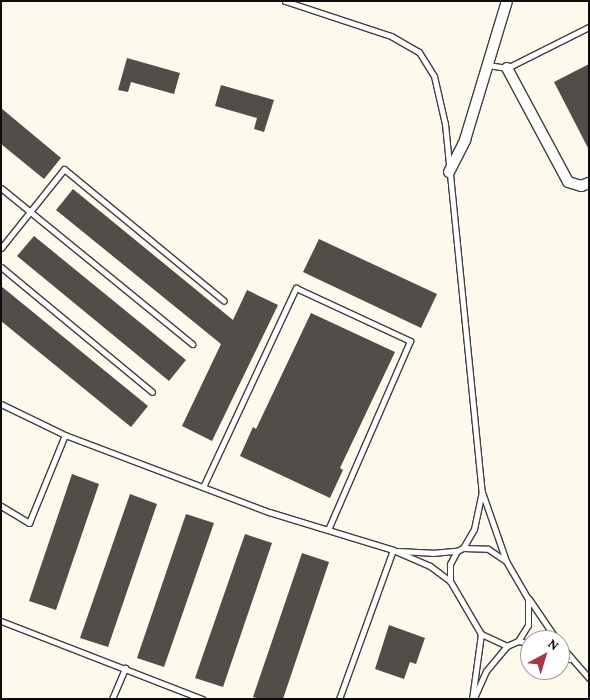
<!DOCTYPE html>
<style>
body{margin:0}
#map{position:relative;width:590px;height:700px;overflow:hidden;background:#fdf9ed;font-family:"Crimson Pro",serif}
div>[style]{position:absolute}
.building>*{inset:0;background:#534d4a}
.roads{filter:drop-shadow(1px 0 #3f3f3f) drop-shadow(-1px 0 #3f3f3f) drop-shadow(0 1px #3f3f3f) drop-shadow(0 -1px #3f3f3f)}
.service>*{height:5px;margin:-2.5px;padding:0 2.5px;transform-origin:2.5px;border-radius:2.5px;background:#fff}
.minor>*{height:10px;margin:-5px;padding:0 5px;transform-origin:5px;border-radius:5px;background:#fff}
span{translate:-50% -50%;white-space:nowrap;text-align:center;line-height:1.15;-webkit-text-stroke:5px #fff;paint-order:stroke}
.frame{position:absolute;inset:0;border:2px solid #0c0c0c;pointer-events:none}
.north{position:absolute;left:520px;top:630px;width:50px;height:50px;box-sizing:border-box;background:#fff;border:1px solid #9e9e9e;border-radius:50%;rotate:39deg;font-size:14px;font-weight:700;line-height:20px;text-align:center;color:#0c0c0c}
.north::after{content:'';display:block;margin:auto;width:18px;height:22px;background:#aa3643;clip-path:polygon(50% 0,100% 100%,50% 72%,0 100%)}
</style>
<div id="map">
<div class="building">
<i style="clip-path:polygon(127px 58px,180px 73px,174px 94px,131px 82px,128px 92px,118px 90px)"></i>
<i style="clip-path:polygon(589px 64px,589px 150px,554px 82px)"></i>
<i style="clip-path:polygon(221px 85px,274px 100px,264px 132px,254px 129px,257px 118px,215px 106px)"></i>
<i style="clip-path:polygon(1px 108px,61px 158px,44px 179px,1px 144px)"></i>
<i style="clip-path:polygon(73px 189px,233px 320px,247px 290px,278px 305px,212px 441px,182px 426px,221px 344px,56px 210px)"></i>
<i style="clip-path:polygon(34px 236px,186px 360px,169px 381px,17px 256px)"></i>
<i style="clip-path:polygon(319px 239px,437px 294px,421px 328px,303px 272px)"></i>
<i style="clip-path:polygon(1px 286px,148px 406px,131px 427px,1px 321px)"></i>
<i style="clip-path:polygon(311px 313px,395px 352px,340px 468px,343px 470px,330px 498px,240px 456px,253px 427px,256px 429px)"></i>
<i style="clip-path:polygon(72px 474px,99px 484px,56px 610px,29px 601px)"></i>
<i style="clip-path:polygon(130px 494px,157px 504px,108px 647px,80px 638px)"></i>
<i style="clip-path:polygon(186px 514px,214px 523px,164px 667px,137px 658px)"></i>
<i style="clip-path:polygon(245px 534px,272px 543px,223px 687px,195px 678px)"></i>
<i style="clip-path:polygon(302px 553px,329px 562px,283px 699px,259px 699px,253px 697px)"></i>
<i style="clip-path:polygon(389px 625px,425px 638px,416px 664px,410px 662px,404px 679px,375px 669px)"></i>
</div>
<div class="roads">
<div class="service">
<i style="left:285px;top:1px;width:112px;rotate:18.3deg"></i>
<i style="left:391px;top:36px;width:32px;rotate:30deg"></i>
<i style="left:419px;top:52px;width:28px;rotate:58deg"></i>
<i style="left:434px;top:76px;width:49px;rotate:77.1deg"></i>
<i style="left:445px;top:124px;width:370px;rotate:84.3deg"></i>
<i style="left:482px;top:492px;width:73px;rotate:70.8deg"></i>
<i style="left:506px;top:561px;width:44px;rotate:59.9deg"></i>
<i style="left:528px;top:599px;width:26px;rotate:90deg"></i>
<i style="left:528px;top:625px;width:19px;rotate:122deg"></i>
<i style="left:518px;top:641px;width:12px;rotate:156deg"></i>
<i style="left:507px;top:646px;width:29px;rotate:-155deg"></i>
<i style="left:481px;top:634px;width:61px;rotate:-120.3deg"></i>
<i style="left:450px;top:581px;width:17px;rotate:-90deg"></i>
<i style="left:450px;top:564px;width:15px;rotate:-62deg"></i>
<i style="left:457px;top:551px;width:7px;rotate:-27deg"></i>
<i style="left:463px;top:548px;width:25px;rotate:2deg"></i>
<i style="left:488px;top:549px;width:22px;rotate:34deg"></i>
<i style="left:488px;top:65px;width:19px;rotate:9deg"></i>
<i style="left:507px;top:68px;width:92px;rotate:-26.6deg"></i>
<i style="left:1px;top:188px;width:247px;rotate:39.2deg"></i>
<i style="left:1px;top:248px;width:101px;rotate:-51.4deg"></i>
<i style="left:64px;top:169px;width:207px;rotate:39.5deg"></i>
<i style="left:1px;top:267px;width:196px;rotate:39.6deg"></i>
<i style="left:1px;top:404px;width:71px;rotate:25.8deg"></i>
<i style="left:65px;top:435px;width:218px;rotate:20.7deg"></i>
<i style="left:269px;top:512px;width:130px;rotate:17deg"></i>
<i style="left:393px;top:550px;width:40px;rotate:23.4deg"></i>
<i style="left:430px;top:566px;width:25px;rotate:37deg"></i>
<i style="left:203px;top:487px;width:220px;rotate:-65deg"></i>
<i style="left:296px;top:288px;width:126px;rotate:24.9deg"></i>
<i style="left:410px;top:341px;width:206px;rotate:113.5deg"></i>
<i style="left:1px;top:506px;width:33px;rotate:31deg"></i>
<i style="left:29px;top:523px;width:95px;rotate:-67.8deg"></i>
<i style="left:463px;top:548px;width:22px;rotate:-60deg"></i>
<i style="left:474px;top:529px;width:38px;rotate:-78deg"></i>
<i style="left:398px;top:551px;width:34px;rotate:3deg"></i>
<i style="left:432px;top:553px;width:25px;rotate:-5deg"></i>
<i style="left:529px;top:599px;width:50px;rotate:55.7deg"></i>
<i style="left:1px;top:621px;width:216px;rotate:21.2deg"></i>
<i style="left:518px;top:641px;width:12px;rotate:9deg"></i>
<i style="left:560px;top:645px;width:44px;rotate:48.7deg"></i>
<i style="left:560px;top:655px;width:10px;rotate:24deg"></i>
<i style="left:474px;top:698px;width:30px;rotate:-66deg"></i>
<i style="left:486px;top:671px;width:33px;rotate:-50deg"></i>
<i style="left:112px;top:699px;width:34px;rotate:-67deg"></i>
<i style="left:339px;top:699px;width:158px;rotate:-70.1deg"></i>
<i style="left:472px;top:699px;width:66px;rotate:-82.1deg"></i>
</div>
<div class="minor">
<i style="left:507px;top:68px;width:129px;rotate:61.8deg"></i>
<i style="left:568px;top:182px;width:14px;rotate:17deg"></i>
<i style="left:581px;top:186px;width:9px;rotate:-21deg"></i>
<i style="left:449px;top:172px;width:36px;rotate:-63deg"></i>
<i style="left:465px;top:140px;width:145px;rotate:-73.2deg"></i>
</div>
</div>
<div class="frame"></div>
<div class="north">N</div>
</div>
